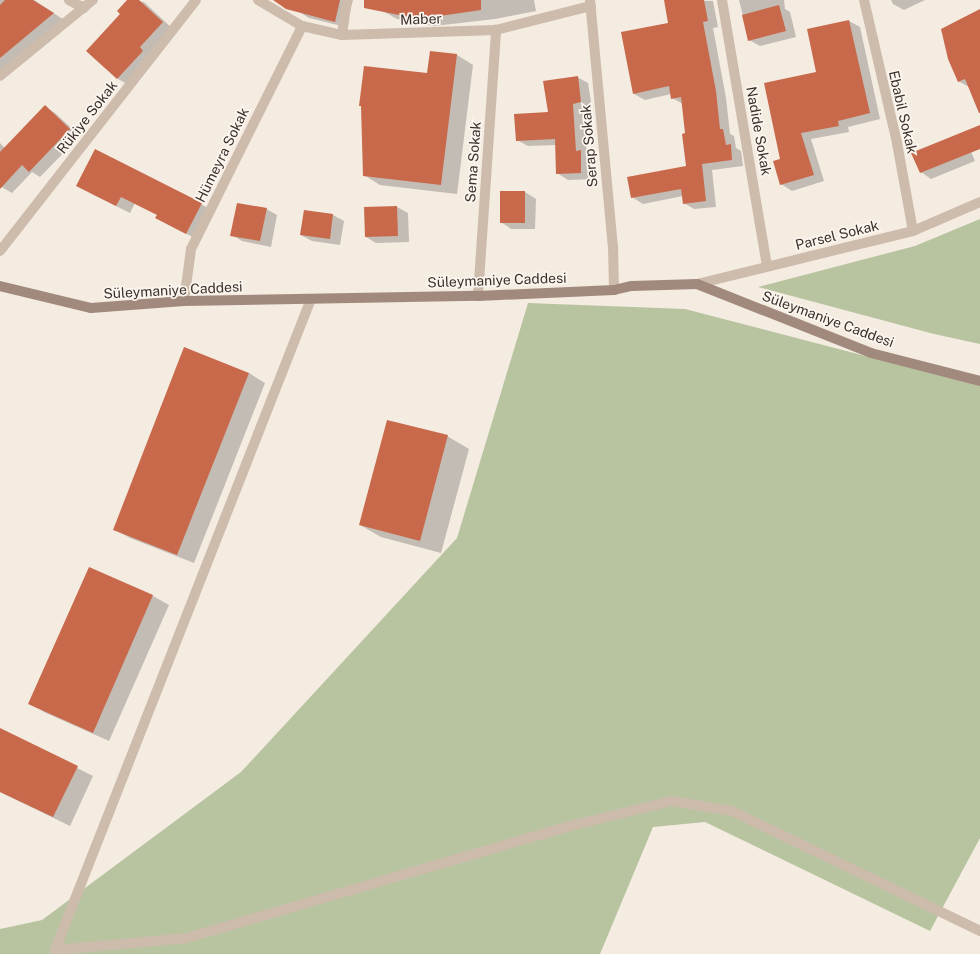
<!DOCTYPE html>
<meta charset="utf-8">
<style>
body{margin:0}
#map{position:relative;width:980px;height:954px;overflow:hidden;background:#f4ebe1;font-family:"Public Sans",sans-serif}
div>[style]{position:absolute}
.green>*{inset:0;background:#b8c4a0}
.shadow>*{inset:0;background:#0003}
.building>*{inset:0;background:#c8694b}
.street>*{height:10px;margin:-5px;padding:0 5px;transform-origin:5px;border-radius:5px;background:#cdbbac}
.secondary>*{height:10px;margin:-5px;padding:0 5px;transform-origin:5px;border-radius:5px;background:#a18a7d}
span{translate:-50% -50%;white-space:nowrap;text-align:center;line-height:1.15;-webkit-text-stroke:3.5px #fbf5ee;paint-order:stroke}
.street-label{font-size:14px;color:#3b302b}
</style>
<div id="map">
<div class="green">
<i style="clip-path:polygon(980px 219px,980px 344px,934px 334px,758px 287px,915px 246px)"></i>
<i style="clip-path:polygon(528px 303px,685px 309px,980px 386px,980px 838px,930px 931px,705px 822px,653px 827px,600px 954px,0 954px,0 929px,42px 920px,241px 772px,457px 538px)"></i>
</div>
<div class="shadow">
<i style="clip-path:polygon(0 0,34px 0,64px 20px,0 72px)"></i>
<i style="clip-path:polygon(129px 0,144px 2px,173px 29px,129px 85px,118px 79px,88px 51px,121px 13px)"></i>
<i style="clip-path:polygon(301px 0,353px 0,346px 27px,309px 18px,298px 11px)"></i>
<i style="clip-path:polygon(384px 0,534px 0,536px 11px,495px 19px,434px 26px,397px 19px,383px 11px)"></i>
<i style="clip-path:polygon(675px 0,713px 1px,718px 27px,713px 28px,726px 98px,730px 134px,734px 136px,736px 148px,741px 151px,743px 166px,712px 170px,716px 207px,694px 209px,684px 203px,683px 196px,643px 204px,632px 197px,687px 167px,686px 134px,683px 104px,672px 98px,671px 94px,645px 100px,634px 94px,669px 24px)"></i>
<i style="clip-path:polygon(739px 0,784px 0,785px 9px,790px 12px,796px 37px,760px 46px,749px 40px)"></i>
<i style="clip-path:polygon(891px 0,925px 0,904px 10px,893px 4px)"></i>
<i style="clip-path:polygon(980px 10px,980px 112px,969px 87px,958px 81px)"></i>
<i style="clip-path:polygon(849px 21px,860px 27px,880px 119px,848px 127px,849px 132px,811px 139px,824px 181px,792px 191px,781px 184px,781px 160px,817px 73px)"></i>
<i style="clip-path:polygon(457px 55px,473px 65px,457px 194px,380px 185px,364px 175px,428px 74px)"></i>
<i style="clip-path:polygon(577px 77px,588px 83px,592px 108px,583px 109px,587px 155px,591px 158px,592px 179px,568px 180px,557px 173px,556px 145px,528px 146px,517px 140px,549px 113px)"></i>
<i style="clip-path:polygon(45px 107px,55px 113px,80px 136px,40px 177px,32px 172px,12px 193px,0 186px,0 143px,5px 148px)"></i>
<i style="clip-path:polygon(967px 142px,975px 161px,931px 179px,921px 172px)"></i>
<i style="clip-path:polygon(525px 192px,536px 199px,535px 229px,511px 229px,501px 222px)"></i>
<i style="clip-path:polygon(90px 193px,201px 204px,214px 212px,200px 241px,170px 225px,158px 215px,135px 203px,130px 213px)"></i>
<i style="clip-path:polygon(397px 207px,408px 213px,409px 242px,376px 243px,366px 237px,365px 208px)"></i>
<i style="clip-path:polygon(266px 209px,277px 215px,271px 247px,242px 241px,232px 235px)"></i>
<i style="clip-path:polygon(333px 215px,344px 221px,340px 245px,312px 241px,301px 235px)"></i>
<i style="clip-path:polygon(249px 373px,265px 383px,194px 563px,130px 538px,114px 529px)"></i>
<i style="clip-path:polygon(447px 436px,469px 449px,441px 553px,381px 537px,360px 525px)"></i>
<i style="clip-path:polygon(90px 568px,153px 596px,169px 605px,109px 741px,46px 713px,30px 704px)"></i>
<i style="clip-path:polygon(0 729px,93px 776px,70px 826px,0 792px)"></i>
</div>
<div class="building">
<i style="clip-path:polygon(5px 0,33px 0,54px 13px,0 58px,0 5px)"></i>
<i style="clip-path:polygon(127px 0,139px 0,163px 22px,140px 47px,143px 51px,117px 79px,86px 51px,120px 14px,117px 11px)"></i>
<i style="clip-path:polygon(273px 0,340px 0,335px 22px,286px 9px)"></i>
<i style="clip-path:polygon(364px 0,481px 0,481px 10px,419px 19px,364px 8px)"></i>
<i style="clip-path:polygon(664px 0,704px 0,708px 21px,703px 22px,716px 91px,720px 129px,723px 129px,726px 145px,731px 144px,732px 160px,702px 164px,706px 201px,683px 204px,681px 189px,631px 198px,627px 177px,686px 166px,682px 134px,685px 133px,681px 97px,671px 99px,669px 86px,633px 94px,621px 32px,668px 23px)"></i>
<i style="clip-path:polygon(779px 5px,786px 31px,748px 41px,742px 15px)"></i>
<i style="clip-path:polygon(980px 9px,980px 113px,979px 113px,965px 79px,958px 82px,948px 59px,941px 29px)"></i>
<i style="clip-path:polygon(849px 20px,870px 113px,838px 121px,839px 126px,801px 133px,814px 175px,780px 185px,773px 161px,780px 159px,764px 83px,816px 72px,807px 29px)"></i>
<i style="clip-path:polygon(430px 51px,457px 54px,441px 185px,363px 176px,361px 106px,359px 106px,364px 66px,427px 73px)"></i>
<i style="clip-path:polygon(578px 76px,581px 102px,573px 104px,576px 151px,581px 150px,581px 173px,556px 174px,555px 139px,516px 141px,514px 114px,548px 112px,543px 81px)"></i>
<i style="clip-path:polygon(45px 105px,70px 129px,29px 172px,22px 165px,0 189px,0 152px)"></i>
<i style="clip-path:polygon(980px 125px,980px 149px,920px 173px,911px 153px)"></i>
<i style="clip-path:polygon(95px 149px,202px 203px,186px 234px,155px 218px,157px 215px,121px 197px,116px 206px,76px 186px)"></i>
<i style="clip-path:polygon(500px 191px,525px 191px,525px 223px,500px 223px)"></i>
<i style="clip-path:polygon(237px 203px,267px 208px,260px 241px,230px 236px)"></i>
<i style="clip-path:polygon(397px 206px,398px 236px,365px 237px,364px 207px)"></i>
<i style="clip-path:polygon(304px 210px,333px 214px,330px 239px,300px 235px)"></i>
<i style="clip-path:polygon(184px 347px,249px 373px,177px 555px,113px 530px)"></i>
<i style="clip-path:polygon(387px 420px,448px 435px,420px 541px,359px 525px)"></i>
<i style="clip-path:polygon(89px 567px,153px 595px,93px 733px,28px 704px)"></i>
<i style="clip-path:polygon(0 728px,78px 766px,53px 817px,0 792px)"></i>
</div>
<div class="street">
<i style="left:69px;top:0;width:17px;rotate:28deg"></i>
<i style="left:258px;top:0;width:51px;rotate:30.6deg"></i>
<i style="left:302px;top:26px;width:41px;rotate:12.7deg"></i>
<i style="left:342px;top:35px;width:154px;rotate:-1.9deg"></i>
<i style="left:496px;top:30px;width:98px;rotate:-14.2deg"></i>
<i style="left:590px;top:0;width:247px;rotate:84.7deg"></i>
<i style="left:613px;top:246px;width:44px;rotate:88.7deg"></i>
<i style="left:722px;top:0;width:270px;rotate:80.4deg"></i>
<i style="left:864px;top:0;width:147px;rotate:77deg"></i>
<i style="left:897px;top:143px;width:89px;rotate:79.7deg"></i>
<i style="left:342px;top:35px;width:35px;rotate:-82deg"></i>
<i style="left:0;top:76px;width:120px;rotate:-39.3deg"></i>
<i style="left:0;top:251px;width:318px;rotate:-52deg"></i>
<i style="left:697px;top:284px;width:222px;rotate:-13.8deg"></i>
<i style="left:913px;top:231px;width:73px;rotate:-23.4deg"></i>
<i style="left:478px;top:296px;width:267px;rotate:-86.1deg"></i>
<i style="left:311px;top:299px;width:700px;rotate:111.47deg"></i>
<i style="left:55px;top:950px;width:133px;rotate:-5.2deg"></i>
<i style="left:187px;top:938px;width:395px;rotate:-16.3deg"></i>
<i style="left:566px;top:827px;width:109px;rotate:-13.8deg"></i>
<i style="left:672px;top:801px;width:61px;rotate:9.5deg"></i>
<i style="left:732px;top:811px;width:276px;rotate:25.8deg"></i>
<i style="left:184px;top:301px;width:52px;rotate:-82.3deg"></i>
<i style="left:191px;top:249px;width:249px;rotate:-63.5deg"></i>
</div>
<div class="secondary">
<i style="left:0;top:286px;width:94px;rotate:13.6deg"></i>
<i style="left:91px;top:308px;width:93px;rotate:-4.3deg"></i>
<i style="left:184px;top:301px;width:294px;rotate:-1deg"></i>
<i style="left:478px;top:296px;width:136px;rotate:-2.5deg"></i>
<i style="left:614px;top:290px;width:18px;rotate:-13deg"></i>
<i style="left:632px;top:286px;width:65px;rotate:-1.8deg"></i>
<i style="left:697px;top:284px;width:187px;rotate:21.6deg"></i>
<i style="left:871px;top:353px;width:113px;rotate:14.4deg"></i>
</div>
<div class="street-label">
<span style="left:421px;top:19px;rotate:-2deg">Maber</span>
<span style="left:903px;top:112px;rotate:77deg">Ebabil Sokak</span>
<span style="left:87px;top:117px;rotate:-52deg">Rükiye Sokak</span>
<span style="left:759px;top:131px;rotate:80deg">Nadide Sokak</span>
<span style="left:589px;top:146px;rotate:-95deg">Serap Sokak</span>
<span style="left:222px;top:155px;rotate:-64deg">Hümeyra Sokak</span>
<span style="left:473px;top:162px;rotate:-86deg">Sema Sokak</span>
<span style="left:837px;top:235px;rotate:-14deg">Parsel Sokak</span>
<span style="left:497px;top:280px;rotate:-2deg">Süleymaniye Caddesi</span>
<span style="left:173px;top:290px;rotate:-3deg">Süleymaniye Caddesi</span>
<span style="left:828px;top:319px;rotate:20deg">Süleymaniye Caddesi</span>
</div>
</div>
